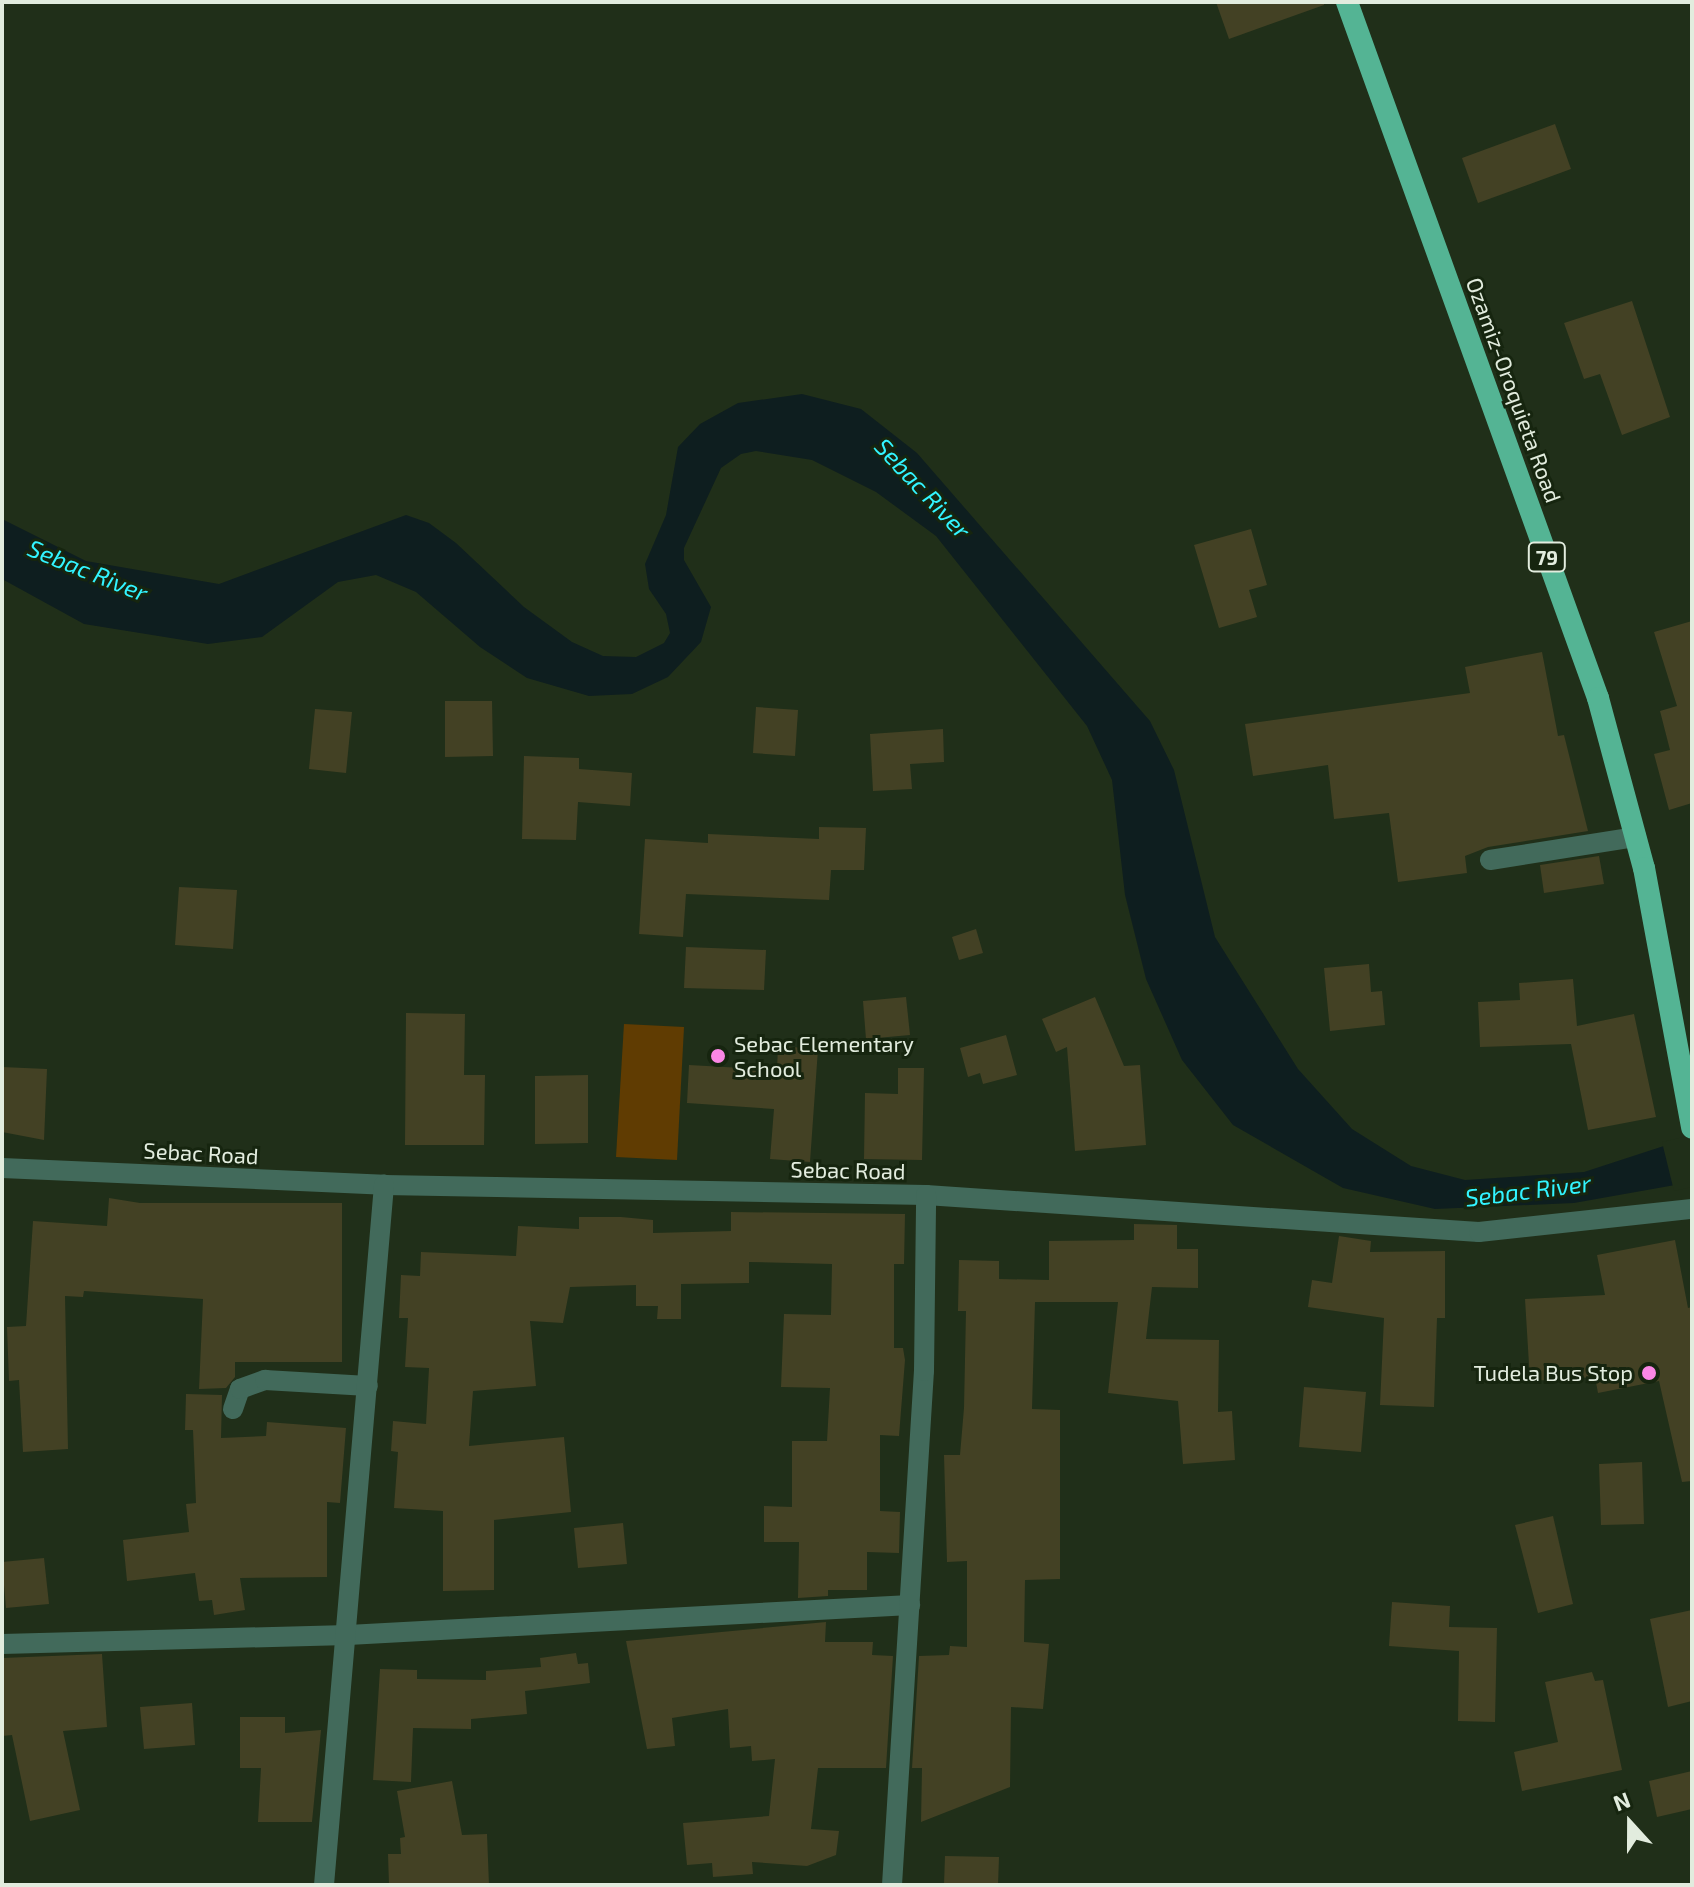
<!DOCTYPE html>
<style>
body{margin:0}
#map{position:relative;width:1694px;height:1887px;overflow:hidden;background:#202f19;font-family:"Exo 2",sans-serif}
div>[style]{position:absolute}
.green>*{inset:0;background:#603c02}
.water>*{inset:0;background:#0e1e1f}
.pier>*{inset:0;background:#202f19}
.building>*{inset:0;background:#434124}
.minor>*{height:20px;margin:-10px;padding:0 10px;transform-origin:10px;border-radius:10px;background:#426a5b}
.trunk>*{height:22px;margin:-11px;padding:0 11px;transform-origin:11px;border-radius:11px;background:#54b494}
.dots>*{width:22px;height:22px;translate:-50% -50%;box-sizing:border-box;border:4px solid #16250f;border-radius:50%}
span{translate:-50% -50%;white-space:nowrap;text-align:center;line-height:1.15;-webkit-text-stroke:6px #16250f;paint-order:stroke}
.shield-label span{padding:2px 6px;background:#16250f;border:2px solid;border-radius:6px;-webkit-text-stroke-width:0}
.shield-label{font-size:20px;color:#e2ecde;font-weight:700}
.street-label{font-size:22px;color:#e2ecde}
.poi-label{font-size:22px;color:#e2ecde}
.left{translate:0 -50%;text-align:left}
.right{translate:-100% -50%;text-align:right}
.water-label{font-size:24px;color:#32f4ff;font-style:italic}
.frame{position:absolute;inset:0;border:4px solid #e2ecde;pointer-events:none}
.north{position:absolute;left:1590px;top:1783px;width:80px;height:80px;-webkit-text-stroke:6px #16250f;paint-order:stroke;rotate:339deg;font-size:22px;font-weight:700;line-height:32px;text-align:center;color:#e2ecde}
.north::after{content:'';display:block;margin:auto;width:28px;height:36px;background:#e2ecde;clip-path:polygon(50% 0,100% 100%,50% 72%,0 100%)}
</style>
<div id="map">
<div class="green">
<i style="clip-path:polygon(624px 1024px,684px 1027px,677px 1160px,616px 1157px)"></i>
</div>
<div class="water">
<i style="clip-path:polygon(802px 394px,861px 409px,917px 453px,1150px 721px,1174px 770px,1215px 937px,1298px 1069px,1352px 1129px,1411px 1166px,1465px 1180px,1584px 1172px,1673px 1143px,1692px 1182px,1574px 1203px,1435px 1209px,1343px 1188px,1233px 1125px,1182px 1060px,1146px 979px,1125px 895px,1112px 780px,1087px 726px,936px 536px,876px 492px,812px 460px,756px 451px,741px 454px,721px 468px,684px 548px,684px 560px,711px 607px,701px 642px,668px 677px,632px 694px,589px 696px,527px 678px,480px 647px,416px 592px,376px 575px,338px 582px,262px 637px,208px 644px,84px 624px,2px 579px,2px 519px,86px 561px,219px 584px,406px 515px,429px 523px,456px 543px,524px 607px,572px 642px,603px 656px,636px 657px,664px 643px,670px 633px,666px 614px,649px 589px,645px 564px,666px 515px,678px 447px,700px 424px,738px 403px)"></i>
</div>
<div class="pier">
<i style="clip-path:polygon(1692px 1135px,1692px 1187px,1674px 1191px,1662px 1142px)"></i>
</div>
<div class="building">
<i style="clip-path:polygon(1216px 2px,1324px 2px,1324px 5px,1229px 39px)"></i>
<i style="clip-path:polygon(1555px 124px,1571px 169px,1478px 203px,1462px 158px)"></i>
<i style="clip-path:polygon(1632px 301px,1670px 417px,1622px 435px,1600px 374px,1584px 379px,1564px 323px)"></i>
<i style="clip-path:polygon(1251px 529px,1267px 585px,1249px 590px,1257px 617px,1219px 628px,1194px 545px)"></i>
<i style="clip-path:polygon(1692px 621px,1692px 803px,1669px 810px,1654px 754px,1670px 750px,1660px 711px,1677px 706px,1654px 632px)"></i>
<i style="clip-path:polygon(1542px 652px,1558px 736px,1564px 735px,1588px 831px,1488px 847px,1465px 856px,1467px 873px,1398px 882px,1389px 813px,1334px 819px,1328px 765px,1253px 776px,1245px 724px,1470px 693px,1465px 667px)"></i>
<i style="clip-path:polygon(445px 701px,492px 701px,493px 756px,445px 757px)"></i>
<i style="clip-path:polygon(756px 707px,798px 710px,795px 756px,753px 753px)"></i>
<i style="clip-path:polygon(315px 709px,352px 712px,346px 773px,309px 769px)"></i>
<i style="clip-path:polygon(943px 729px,944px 762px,910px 764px,912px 789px,873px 791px,870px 734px)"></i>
<i style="clip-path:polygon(524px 756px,579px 758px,579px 769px,632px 773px,630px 806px,578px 802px,576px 840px,522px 839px)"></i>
<i style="clip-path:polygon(819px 827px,866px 828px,864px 870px,831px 870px,829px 900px,686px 894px,683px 937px,639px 934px,645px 839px,708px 843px,708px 834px,819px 839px)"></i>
<i style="clip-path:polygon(1599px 856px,1604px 884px,1544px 893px,1540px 865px)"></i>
<i style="clip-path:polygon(179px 887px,237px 890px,233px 949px,175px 945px)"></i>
<i style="clip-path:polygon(976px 929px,983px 953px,959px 960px,952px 937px)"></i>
<i style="clip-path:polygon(686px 947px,766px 950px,764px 990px,684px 988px)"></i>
<i style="clip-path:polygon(1369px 964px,1371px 992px,1382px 991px,1385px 1025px,1330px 1031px,1324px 968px)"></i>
<i style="clip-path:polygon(1573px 979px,1577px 1026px,1634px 1014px,1656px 1117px,1588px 1130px,1571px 1044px,1480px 1047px,1478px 1002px,1520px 1000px,1519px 983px)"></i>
<i style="clip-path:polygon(906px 997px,910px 1035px,866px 1039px,863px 1001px)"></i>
<i style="clip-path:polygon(1095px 997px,1124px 1066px,1140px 1065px,1146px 1145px,1075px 1151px,1067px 1047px,1056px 1052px,1042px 1019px)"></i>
<i style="clip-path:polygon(406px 1013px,465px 1014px,464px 1075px,485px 1075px,484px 1145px,405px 1145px)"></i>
<i style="clip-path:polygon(1006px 1035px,1017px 1075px,983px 1084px,980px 1073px,968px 1077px,960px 1048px)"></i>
<i style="clip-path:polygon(778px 1046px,818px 1049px,810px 1162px,770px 1159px,774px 1109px,687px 1103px,689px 1065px,777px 1070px)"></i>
<i style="clip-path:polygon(2px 1067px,47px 1069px,44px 1140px,2px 1132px)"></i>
<i style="clip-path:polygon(898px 1068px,924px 1068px,922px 1160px,864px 1159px,865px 1093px,898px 1094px)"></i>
<i style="clip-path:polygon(588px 1075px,588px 1143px,535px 1144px,535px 1076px)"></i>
<i style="clip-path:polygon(109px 1198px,140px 1203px,342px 1203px,342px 1362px,235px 1362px,235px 1377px,226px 1388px,199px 1389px,203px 1299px,84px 1291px,83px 1297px,65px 1296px,68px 1449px,23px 1452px,19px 1380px,9px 1381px,7px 1327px,26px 1326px,33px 1221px,107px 1226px)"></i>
<i style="clip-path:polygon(731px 1212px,905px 1214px,904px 1264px,894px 1264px,894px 1348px,903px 1348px,905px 1360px,899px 1436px,880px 1435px,880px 1511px,900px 1512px,899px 1553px,867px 1552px,867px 1590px,828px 1590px,828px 1596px,798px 1598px,799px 1542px,764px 1542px,764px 1506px,792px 1507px,792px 1441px,827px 1441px,830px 1388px,781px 1387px,784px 1314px,831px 1315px,832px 1264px,749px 1262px,749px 1283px,681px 1284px,681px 1319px,657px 1319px,658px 1306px,636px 1306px,636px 1285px,570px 1287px,563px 1323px,530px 1321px,536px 1386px,473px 1391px,469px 1446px,564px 1437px,571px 1512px,494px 1520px,494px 1590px,443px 1591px,443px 1511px,394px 1508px,398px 1452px,391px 1451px,393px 1421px,426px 1424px,429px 1368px,405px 1367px,408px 1318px,399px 1318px,401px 1275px,420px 1276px,421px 1252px,516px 1256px,518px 1226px,579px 1229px,579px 1217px,621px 1217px,653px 1220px,653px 1233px,731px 1231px)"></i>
<i style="clip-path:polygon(1134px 1224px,1177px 1225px,1177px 1249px,1198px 1249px,1198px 1288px,1152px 1287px,1146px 1339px,1219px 1340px,1218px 1412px,1232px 1411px,1235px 1460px,1183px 1464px,1178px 1401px,1108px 1393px,1118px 1302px,1035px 1302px,1032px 1409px,1060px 1410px,1060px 1579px,1025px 1580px,1024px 1642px,1049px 1644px,1043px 1709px,1011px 1707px,1010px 1787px,921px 1822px,922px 1768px,912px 1768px,919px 1656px,949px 1655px,950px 1646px,967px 1647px,967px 1561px,947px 1562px,944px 1455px,960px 1455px,964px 1408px,966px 1311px,958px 1311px,959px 1260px,999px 1261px,999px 1279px,1049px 1280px,1049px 1241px,1134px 1240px)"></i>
<i style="clip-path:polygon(1339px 1236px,1371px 1241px,1370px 1252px,1445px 1251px,1445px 1318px,1437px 1318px,1434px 1407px,1380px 1405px,1384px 1318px,1308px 1307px,1312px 1280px,1332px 1283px)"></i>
<i style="clip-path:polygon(1675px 1240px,1688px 1308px,1692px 1307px,1692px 1481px,1682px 1482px,1659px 1381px,1598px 1393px,1595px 1377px,1530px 1381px,1525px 1299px,1605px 1295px,1597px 1255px)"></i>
<i style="clip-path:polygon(1304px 1387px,1366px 1392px,1361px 1452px,1299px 1447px)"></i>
<i style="clip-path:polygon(186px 1394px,222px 1395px,221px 1438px,266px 1436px,267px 1422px,346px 1428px,340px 1503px,327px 1502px,327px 1577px,240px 1578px,245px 1610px,214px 1615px,212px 1600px,199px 1601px,195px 1573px,127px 1581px,123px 1540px,189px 1532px,186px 1504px,196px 1503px,193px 1430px,185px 1430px)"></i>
<i style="clip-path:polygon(1642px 1462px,1644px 1524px,1601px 1525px,1599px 1464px)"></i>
<i style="clip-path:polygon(1553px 1516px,1573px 1604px,1538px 1613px,1515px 1525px)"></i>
<i style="clip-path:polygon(623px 1523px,627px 1564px,578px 1568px,574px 1528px)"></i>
<i style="clip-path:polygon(44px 1558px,49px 1604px,6px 1608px,2px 1562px)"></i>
<i style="clip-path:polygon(1392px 1602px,1450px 1606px,1449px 1627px,1497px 1628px,1495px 1722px,1458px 1721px,1459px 1651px,1389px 1646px)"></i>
<i style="clip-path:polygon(1692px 1610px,1692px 1701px,1668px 1707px,1650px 1619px)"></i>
<i style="clip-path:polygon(826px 1622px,825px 1642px,873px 1642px,872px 1655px,893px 1656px,886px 1768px,818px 1768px,811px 1829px,839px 1831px,836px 1855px,807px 1866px,752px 1862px,753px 1874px,713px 1877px,712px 1863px,687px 1865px,683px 1823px,769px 1816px,775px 1759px,752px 1761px,751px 1746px,730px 1748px,728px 1709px,672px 1718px,675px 1746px,647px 1749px,626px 1641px)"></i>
<i style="clip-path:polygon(576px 1653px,578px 1664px,588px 1663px,590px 1683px,525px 1691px,527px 1714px,471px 1719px,471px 1729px,413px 1728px,411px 1782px,373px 1780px,380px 1669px,417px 1670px,417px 1679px,486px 1680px,486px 1671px,541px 1667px,540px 1658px)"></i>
<i style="clip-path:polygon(102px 1654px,107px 1727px,63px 1731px,80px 1810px,30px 1821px,12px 1735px,2px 1736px,2px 1658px)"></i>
<i style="clip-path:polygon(1592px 1672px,1595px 1681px,1603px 1680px,1622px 1770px,1522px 1791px,1514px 1752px,1558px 1742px,1545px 1682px)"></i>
<i style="clip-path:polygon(192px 1703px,195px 1745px,144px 1749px,140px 1707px)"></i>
<i style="clip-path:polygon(240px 1717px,285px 1717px,285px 1733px,321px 1730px,312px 1822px,258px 1822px,261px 1768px,240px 1768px)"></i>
<i style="clip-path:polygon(1692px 1771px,1692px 1809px,1657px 1817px,1649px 1781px)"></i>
<i style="clip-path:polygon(452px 1781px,462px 1835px,487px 1834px,489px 1885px,389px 1885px,388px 1854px,401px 1854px,400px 1838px,405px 1837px,397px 1791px)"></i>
<i style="clip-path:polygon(945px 1856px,999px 1857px,998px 1885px,944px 1885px)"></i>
</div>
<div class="minor">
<i style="left:1490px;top:860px;width:148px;rotate:-9deg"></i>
<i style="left:2px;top:1168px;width:382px;rotate:2.5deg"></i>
<i style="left:384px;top:1185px;width:542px;rotate:1.06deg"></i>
<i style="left:926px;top:1195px;width:554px;rotate:3.83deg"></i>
<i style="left:1479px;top:1232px;width:214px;rotate:-6.2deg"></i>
<i style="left:233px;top:1409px;width:21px;rotate:-71deg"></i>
<i style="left:240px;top:1389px;width:27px;rotate:-20deg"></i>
<i style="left:265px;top:1380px;width:103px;rotate:3.3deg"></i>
<i style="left:2px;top:1644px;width:346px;rotate:-1.5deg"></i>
<i style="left:348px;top:1635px;width:563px;rotate:-3.06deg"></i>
<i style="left:324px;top:1885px;width:703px;rotate:-85.1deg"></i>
<i style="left:892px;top:1885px;width:515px;rotate:-86.44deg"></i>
<i style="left:924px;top:1371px;width:176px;rotate:-89.3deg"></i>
</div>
<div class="trunk">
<i style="left:1347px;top:2px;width:740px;rotate:70.17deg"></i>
<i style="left:1598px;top:698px;width:176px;rotate:74.9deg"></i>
<i style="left:1644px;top:868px;width:264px;rotate:79.5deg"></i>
</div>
<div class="dots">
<i style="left:718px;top:1056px;background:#fb87e5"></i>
<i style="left:1649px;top:1373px;background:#fb87e5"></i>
</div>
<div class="shield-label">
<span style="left:1547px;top:557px">79</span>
</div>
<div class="street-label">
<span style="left:1514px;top:390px;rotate:70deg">Ozamiz-Oroquieta Road</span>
<span style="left:201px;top:1153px;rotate:3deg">Sebac Road</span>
<span style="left:848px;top:1170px;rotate:1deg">Sebac Road</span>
</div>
<div class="poi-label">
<span class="left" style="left:734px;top:1056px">Sebac Elementary<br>School</span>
<span class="right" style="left:1633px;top:1373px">Tudela Bus Stop</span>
</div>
<div class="water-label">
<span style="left:923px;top:488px;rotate:47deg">Sebac River</span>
<span style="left:88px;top:570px;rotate:22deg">Sebac River</span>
<span style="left:1528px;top:1190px;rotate:-7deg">Sebac River</span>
</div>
<div class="frame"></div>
<div class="north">N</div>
</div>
